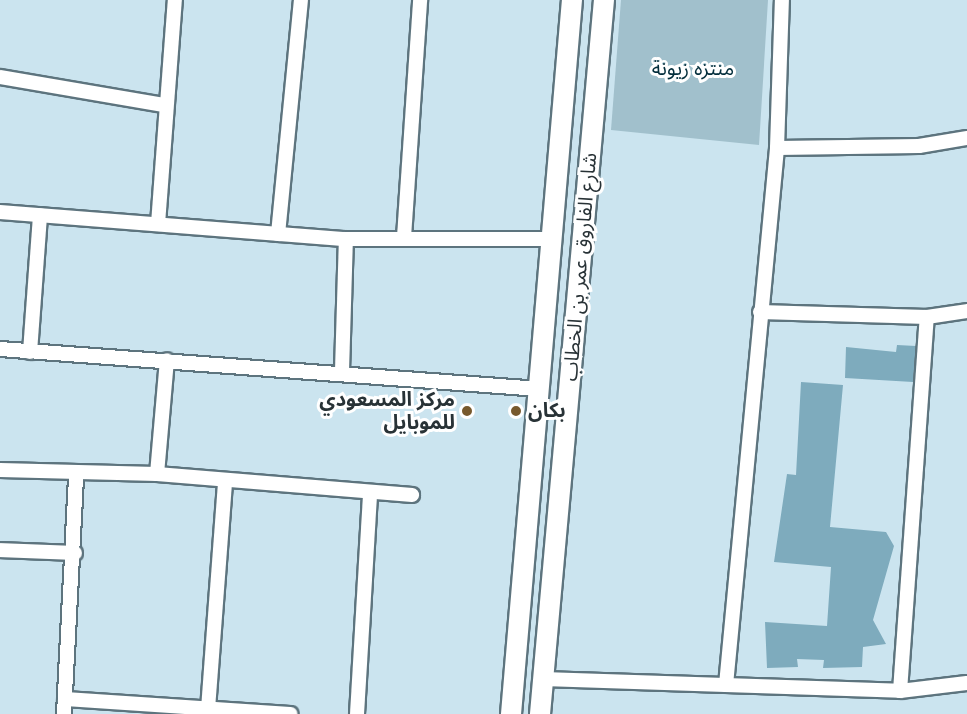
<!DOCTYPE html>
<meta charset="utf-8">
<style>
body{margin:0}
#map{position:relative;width:967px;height:714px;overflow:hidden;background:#cbe4ef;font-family:"Varela Round","Noto Sans Arabic",sans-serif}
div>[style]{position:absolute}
.green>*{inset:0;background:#a1c0cc}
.building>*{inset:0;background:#7eabbd}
.roads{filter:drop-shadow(2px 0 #5d747e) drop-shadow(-2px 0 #5d747e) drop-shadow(0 2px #5d747e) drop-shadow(0 -2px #5d747e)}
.street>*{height:14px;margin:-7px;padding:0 7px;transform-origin:7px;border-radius:7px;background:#fff}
.secondary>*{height:20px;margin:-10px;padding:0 10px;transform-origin:10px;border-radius:10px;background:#fff}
.dots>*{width:16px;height:16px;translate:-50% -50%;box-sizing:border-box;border:3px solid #fff;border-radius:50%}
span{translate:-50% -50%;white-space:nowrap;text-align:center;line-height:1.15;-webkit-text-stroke:6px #fff;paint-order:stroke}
.park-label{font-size:20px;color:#032e3c}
.street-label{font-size:20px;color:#283236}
.poi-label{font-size:20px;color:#283236;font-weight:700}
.right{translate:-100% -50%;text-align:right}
.left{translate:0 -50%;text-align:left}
</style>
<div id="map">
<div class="green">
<i style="clip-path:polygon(621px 0,768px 0,759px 145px,611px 130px)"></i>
</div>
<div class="building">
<i style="clip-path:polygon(897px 345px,916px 346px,913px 382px,845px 378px,846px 347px,896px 352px)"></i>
<i style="clip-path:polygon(801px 382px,843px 385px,830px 527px,886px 532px,894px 546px,873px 620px,886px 644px,863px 647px,862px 667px,823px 668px,824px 660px,797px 659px,798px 667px,767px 668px,765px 622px,827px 626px,831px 567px,774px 562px,787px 474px,796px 475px)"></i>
</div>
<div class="roads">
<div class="street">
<i style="left:0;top:77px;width:165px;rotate:9.7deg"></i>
<i style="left:777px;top:148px;width:142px;rotate:-0.8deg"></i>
<i style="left:919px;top:146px;width:49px;rotate:-9.5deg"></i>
<i style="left:0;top:212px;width:347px;rotate:4.5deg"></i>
<i style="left:346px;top:239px;width:206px"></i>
<i style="left:158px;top:224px;width:225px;rotate:-85.7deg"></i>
<i style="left:278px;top:234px;width:235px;rotate:-84.4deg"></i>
<i style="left:404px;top:237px;width:238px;rotate:-86.1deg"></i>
<i style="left:760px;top:312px;width:167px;rotate:1.7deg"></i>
<i style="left:927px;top:317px;width:40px;rotate:-8.5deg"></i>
<i style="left:0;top:349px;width:541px;rotate:4.24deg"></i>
<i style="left:30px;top:352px;width:137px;rotate:-85.8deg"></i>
<i style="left:342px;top:371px;width:132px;rotate:-88.3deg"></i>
<i style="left:0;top:470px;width:157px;rotate:1.5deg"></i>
<i style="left:157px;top:474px;width:256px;rotate:4.7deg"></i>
<i style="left:157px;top:474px;width:114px;rotate:-85deg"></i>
<i style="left:0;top:550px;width:75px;rotate:2.3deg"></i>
<i style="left:543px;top:679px;width:357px;rotate:1.9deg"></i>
<i style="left:900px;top:691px;width:67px;rotate:-6.8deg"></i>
<i style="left:726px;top:685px;width:539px;rotate:-84.57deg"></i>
<i style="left:777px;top:148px;width:148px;rotate:-88.1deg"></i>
<i style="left:900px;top:691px;width:375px;rotate:-85.9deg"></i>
<i style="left:65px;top:699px;width:226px;rotate:3.8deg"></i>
<i style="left:208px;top:709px;width:226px;rotate:-85.7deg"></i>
<i style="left:64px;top:714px;width:239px;rotate:-87.1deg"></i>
<i style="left:357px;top:714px;width:222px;rotate:-86.6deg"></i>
</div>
<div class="secondary">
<i style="left:511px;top:714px;width:717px;rotate:-85.12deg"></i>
<i style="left:540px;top:714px;width:717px;rotate:-84.88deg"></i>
</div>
</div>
<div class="dots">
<i style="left:467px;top:411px;background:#77592d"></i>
<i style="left:516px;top:411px;background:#77592d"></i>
</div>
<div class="park-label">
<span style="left:693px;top:69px">منتزه زيونة</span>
</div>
<div class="street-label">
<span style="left:581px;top:267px;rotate:-85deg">شارع الفاروق عمر بن الخطاب</span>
</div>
<div class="poi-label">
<span class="right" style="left:455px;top:412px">مركز المسعودي<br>للموبايل</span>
<span class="left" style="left:528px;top:411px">بكان</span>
</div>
</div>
